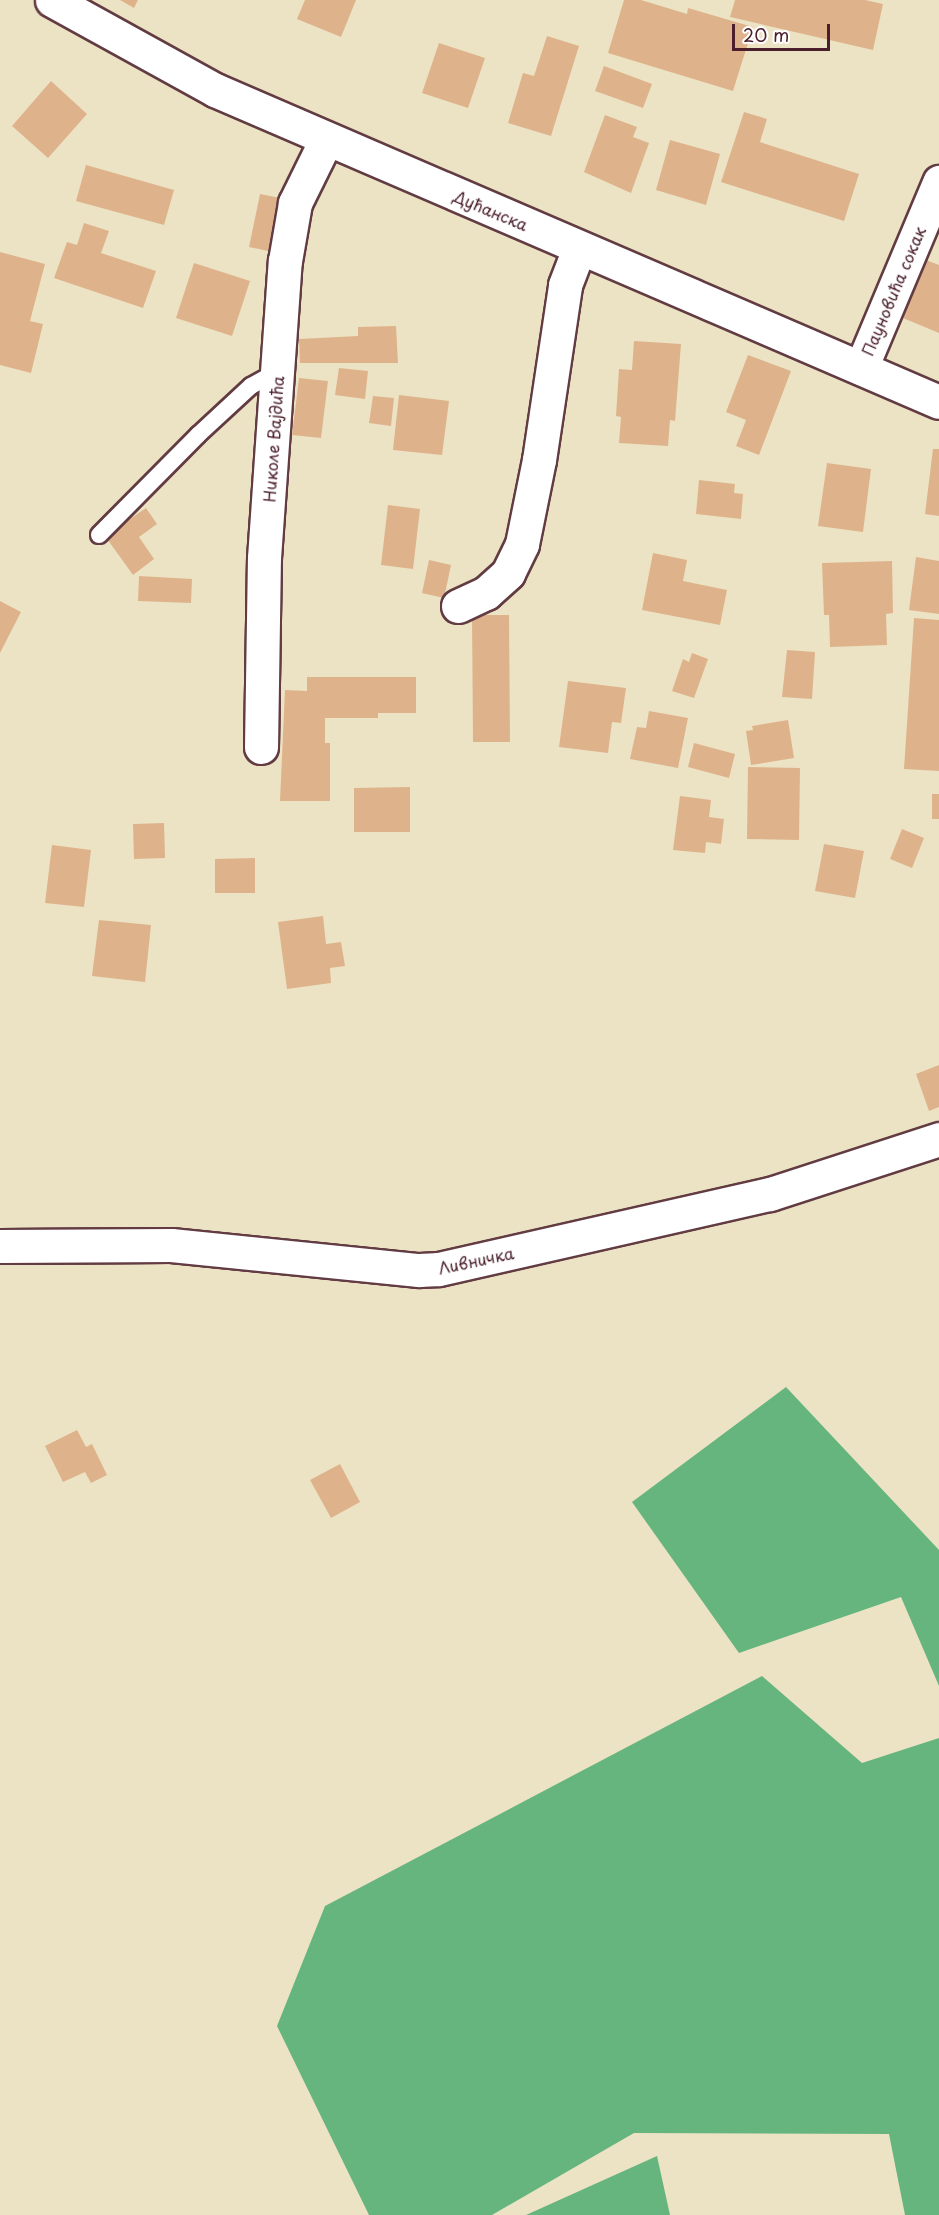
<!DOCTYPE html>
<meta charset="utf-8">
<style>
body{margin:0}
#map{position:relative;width:939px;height:2215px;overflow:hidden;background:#ece3c4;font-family:"Playpen Sans",sans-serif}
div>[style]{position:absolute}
.forest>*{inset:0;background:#66b57f}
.building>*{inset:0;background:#deb38c}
.roads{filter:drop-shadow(2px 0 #623c42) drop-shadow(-2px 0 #623c42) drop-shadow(0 2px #623c42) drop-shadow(0 -2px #623c42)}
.lane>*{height:16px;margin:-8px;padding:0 8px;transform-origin:8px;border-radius:8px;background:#fff}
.street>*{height:33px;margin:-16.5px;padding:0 16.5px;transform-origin:16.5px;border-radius:16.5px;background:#fff}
span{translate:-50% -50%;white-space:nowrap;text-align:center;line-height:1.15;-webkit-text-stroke:4.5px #fff;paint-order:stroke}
.street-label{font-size:16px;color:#4a1f2b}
.scale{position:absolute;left:732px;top:24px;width:98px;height:27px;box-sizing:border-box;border:3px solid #4a1f2b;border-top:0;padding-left:8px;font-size:18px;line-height:21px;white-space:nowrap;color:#4a1f2b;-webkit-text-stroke:4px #fff;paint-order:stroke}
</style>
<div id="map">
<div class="forest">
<i style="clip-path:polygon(786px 1387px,939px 1550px,939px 1686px,901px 1597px,739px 1653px,632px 1502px)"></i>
<i style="clip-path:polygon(762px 1676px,862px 1763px,939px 1738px,939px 2215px,905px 2215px,889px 2134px,634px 2133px,492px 2215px,369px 2215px,277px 2026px,325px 1906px)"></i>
<i style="clip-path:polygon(657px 2156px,670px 2215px,526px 2215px)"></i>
</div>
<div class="building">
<i style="clip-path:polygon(120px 0,138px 0,134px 8px)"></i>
<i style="clip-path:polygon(305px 0,356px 0,341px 37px,297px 19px)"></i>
<i style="clip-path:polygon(624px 0,641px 0,687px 14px,688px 8px,753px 27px,733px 91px,608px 53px)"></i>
<i style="clip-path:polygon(735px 0,865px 0,883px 4px,873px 50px,730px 17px)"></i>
<i style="clip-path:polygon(547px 36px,579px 46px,551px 136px,508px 123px,523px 73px,534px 76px)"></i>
<i style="clip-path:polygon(439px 43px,485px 58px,468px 108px,422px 93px)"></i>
<i style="clip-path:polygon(604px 66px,652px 84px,643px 108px,595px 91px)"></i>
<i style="clip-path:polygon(51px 81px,87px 114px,48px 158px,12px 126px)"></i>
<i style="clip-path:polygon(744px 112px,767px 119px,760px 142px,859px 174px,844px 221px,721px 182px)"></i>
<i style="clip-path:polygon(605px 115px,637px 127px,633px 137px,649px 143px,631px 193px,584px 172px)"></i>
<i style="clip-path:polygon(670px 140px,720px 154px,706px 205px,656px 190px)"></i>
<i style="clip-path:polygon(86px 165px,174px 190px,164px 225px,76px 201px)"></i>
<i style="clip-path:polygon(260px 194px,285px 199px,273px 252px,249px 247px)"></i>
<i style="clip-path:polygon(84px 223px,109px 231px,101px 253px,156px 271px,143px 308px,54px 278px,67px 242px,77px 245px)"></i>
<i style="clip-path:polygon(0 252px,45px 264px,30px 321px,43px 324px,31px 373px,0 365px)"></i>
<i style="clip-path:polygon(926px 260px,939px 265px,939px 333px,903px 318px)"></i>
<i style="clip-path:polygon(194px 263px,250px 281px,232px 336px,176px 318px)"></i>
<i style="clip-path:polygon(396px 326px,398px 363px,300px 363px,299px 339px,358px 336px,358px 327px)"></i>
<i style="clip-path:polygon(634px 341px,681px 344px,675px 421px,670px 420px,668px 446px,619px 443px,621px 417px,616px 416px,619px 369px,632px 370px)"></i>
<i style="clip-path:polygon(748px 355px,791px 371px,759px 455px,736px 446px,746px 420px,726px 412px)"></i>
<i style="clip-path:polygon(339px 368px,368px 371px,365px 399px,335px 395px)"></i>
<i style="clip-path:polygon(299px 378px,328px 381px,321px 438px,292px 435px)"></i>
<i style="clip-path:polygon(399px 395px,449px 401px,442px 455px,393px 450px)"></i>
<i style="clip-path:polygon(373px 396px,394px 398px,391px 426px,369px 423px)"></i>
<i style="clip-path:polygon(933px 449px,939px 449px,939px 516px,925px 514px)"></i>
<i style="clip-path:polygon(827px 463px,871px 469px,863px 532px,818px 526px)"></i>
<i style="clip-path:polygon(699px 480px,735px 484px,734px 493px,743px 494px,741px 519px,696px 514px)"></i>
<i style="clip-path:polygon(388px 505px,420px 509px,413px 569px,381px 565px)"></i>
<i style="clip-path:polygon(146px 508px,157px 524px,139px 537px,154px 559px,133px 575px,105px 536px)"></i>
<i style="clip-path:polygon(653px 553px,687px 560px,683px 581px,727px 590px,720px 625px,642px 610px)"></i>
<i style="clip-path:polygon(916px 557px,939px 561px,939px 614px,909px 610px)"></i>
<i style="clip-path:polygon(429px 560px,451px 565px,444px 598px,422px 593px)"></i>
<i style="clip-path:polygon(892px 561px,893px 613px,886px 614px,887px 645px,830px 647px,829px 615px,824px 615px,822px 563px)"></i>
<i style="clip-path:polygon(139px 576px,192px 579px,191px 603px,138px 601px)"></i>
<i style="clip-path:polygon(0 601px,21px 612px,0 653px)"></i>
<i style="clip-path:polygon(472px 615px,509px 615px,510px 742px,473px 742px)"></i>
<i style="clip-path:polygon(914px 618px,939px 620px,939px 771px,904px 769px)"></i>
<i style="clip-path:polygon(787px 650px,815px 652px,812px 699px,782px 697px)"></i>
<i style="clip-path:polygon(692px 653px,708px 659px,694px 698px,672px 691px,683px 659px,689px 662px)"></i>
<i style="clip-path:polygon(307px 677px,416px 677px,416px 713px,378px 713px,378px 718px,325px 718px,325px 743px,330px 743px,330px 801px,280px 801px,285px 690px,307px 691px)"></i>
<i style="clip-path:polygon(568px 681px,626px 688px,621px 723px,612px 722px,608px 753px,559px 747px)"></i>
<i style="clip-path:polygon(649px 711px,688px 718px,678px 768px,630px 759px,637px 727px,646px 728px)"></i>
<i style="clip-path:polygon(788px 720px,794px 758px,751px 765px,746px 731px,753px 730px,752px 726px)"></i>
<i style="clip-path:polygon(694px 743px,735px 754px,729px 778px,688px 767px)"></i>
<i style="clip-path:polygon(748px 767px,800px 768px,799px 840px,747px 839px)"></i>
<i style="clip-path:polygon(410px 787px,410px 832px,354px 832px,354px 788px)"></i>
<i style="clip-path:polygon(932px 794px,939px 794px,939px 819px,932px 819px)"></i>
<i style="clip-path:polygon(680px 796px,711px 800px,709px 817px,724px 819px,721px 844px,706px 842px,705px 853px,673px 850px)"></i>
<i style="clip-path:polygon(164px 823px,165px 858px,134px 859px,133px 824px)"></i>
<i style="clip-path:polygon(902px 829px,924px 838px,912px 868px,890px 859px)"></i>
<i style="clip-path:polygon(824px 844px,864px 851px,855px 898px,815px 891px)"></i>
<i style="clip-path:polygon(52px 845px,91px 850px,84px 907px,45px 903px)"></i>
<i style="clip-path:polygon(255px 858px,255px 893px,215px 893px,215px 859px)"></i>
<i style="clip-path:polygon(323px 916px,326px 944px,341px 942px,345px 966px,330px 968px,331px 983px,287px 989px,278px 922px)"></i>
<i style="clip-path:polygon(99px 920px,151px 925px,145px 982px,92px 976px)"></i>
<i style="clip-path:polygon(939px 1065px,939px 1107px,929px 1111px,916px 1074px)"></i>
<i style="clip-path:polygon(77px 1430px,86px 1447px,92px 1444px,107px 1475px,91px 1483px,85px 1472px,63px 1482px,45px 1446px)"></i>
<i style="clip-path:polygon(340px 1464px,360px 1502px,331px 1518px,310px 1480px)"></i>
</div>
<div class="roads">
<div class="lane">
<i style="left:99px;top:535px;width:141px;rotate:-45.3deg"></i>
<i style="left:198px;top:435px;width:72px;rotate:-42.8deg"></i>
<i style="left:251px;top:386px;width:31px;rotate:-29deg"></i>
</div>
<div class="street">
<i style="left:52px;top:0;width:186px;rotate:28.9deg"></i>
<i style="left:215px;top:90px;width:788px;rotate:23.31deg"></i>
<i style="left:861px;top:368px;width:202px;rotate:-67.2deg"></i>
<i style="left:458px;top:606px;width:31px;rotate:-25deg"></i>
<i style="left:486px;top:593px;width:30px;rotate:-42deg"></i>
<i style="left:508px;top:573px;width:32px;rotate:-64deg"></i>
<i style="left:522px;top:544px;width:86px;rotate:-78.6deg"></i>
<i style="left:539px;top:460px;width:177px;rotate:-81.5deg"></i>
<i style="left:565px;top:285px;width:40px;rotate:-69deg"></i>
<i style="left:261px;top:747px;width:189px;rotate:-89.1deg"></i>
<i style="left:264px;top:558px;width:298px;rotate:-86deg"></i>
<i style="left:285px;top:261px;width:59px;rotate:-80.2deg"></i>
<i style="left:295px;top:203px;width:70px;rotate:-63.8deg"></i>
<i style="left:0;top:1246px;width:171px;rotate:-0.3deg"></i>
<i style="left:171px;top:1245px;width:249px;rotate:5.8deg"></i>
<i style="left:419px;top:1270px;width:20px;rotate:-3deg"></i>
<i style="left:439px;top:1269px;width:339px;rotate:-12.8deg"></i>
<i style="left:770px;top:1194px;width:178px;rotate:-18deg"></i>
</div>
</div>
<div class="street-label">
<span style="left:491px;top:210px;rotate:23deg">Дућанска</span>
<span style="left:893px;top:291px;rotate:-67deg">Пауновића сокак</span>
<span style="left:273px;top:439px;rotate:-86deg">Николе Вајдића</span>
<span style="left:476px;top:1260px;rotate:-12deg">Ливничка</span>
</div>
<div class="scale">20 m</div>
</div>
